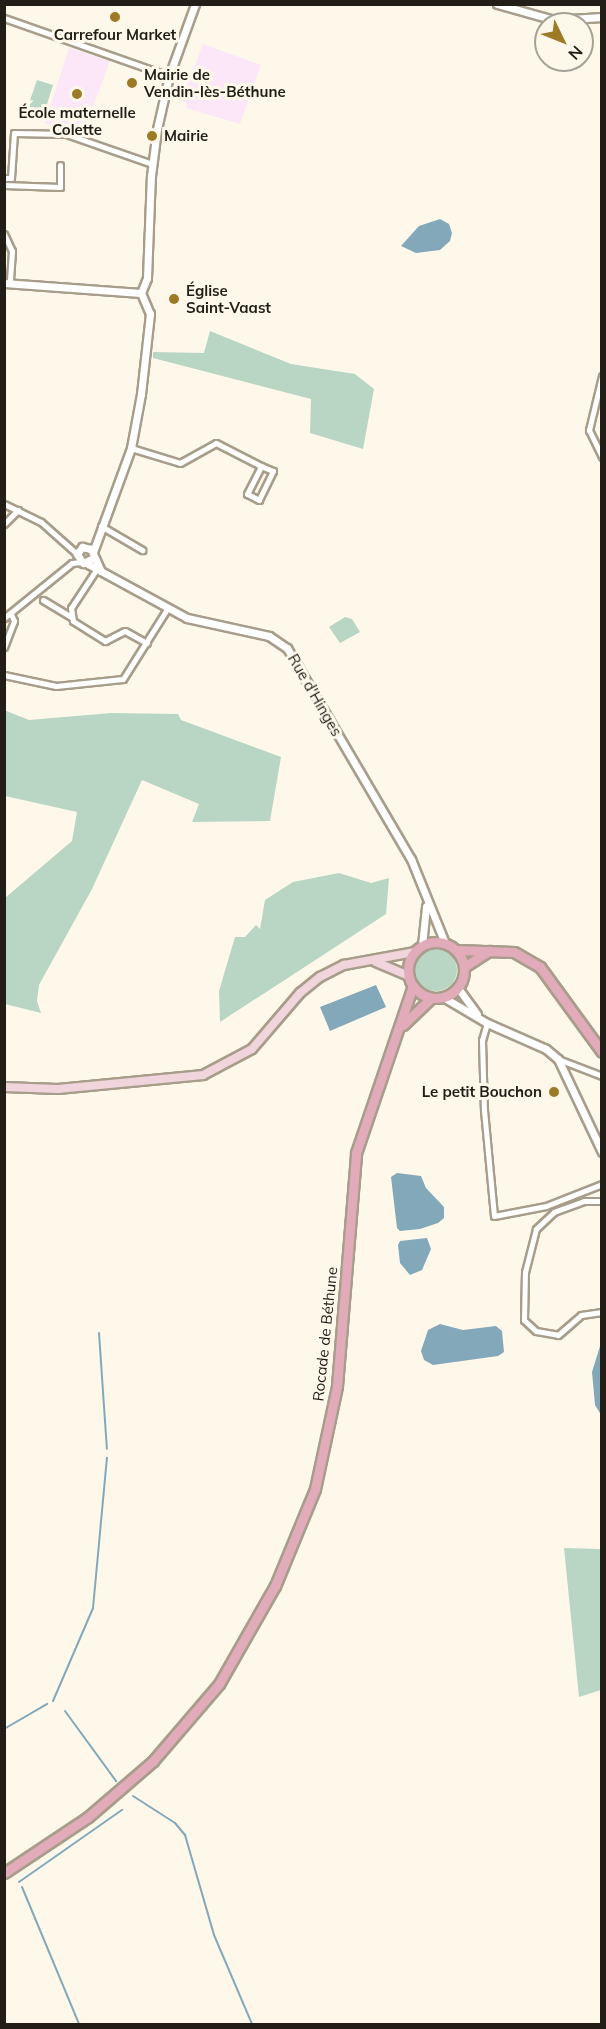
<!DOCTYPE html>
<meta charset="utf-8">
<style>
body{margin:0}
#map{position:relative;width:606px;height:2029px;overflow:hidden;background:#fef8eb;font-family:Mulish,sans-serif}
div>[style]{position:absolute}
.education>*{inset:0;background:#fbe7f8}
.green>*{inset:0;background:#b8d6c3}
.round{border-radius:50%}
.water>*{inset:0;background:#83a8ba}
.stream>*{height:2px;margin:-1px;padding:0 1px;transform-origin:1px;border-radius:1px;background:#83a8ba}
.roads{filter:drop-shadow(2px 0 #a89d8a) drop-shadow(-2px 0 #a89d8a) drop-shadow(0 2px #a89d8a) drop-shadow(0 -2px #a89d8a)}
.minor>*{height:5px;margin:-2.5px;padding:0 2.5px;transform-origin:2.5px;border-radius:2.5px;background:#fff}
.tertiary>*{height:7px;margin:-3.5px;padding:0 3.5px;transform-origin:3.5px;border-radius:3.5px;background:#fff}
.secondary>*{height:8px;margin:-4px;padding:0 4px;transform-origin:4px;border-radius:4px;background:#f0d5dc}
.primary>*{height:9px;margin:-4.5px;padding:0 4.5px;transform-origin:4.5px;border-radius:4.5px;background:#e2abb9}
.primary>.ring{margin:-4.5px;padding:0;box-sizing:content-box;background:none;border:9px solid #e2abb9;border-radius:50%}
.dots>*{width:16px;height:16px;translate:-50% -50%;box-sizing:border-box;border:3px solid #fef8eb;border-radius:50%}
span{translate:-50% -50%;white-space:nowrap;text-align:center;line-height:1.15;-webkit-text-stroke:6px #fef8eb;paint-order:stroke}
.poi-label{font-size:15px;color:#221e17;font-weight:700}
.left{translate:0 -50%;text-align:left}
.right{translate:-100% -50%;text-align:right}
.street-label{font-size:15px;color:#221e17}
.frame{position:absolute;inset:0;border:6px solid #221e17;pointer-events:none}
.north{position:absolute;left:534px;top:12px;width:60px;height:60px;box-sizing:border-box;background:#fef8eb;border:2px solid #a6a196;border-radius:50%;rotate:133deg;font-size:16px;font-weight:700;line-height:24px;text-align:center;color:#221e17}
.north::after{content:'';display:block;margin:auto;width:21px;height:27px;background:#9d7a26;clip-path:polygon(50% 0,100% 100%,50% 72%,0 100%)}
</style>
<div id="map">
<div class="education">
<i style="clip-path:polygon(203px 44px,261px 65px,240px 124px,186px 108px,187px 103px,181px 101px)"></i>
<i style="clip-path:polygon(69px 48px,110px 61px,82px 137px,45px 123px)"></i>
</div>
<div class="green">
<i style="clip-path:polygon(37px 80px,53px 85px,44px 114px,27px 109px)"></i>
<i style="clip-path:polygon(210px 331px,291px 364px,355px 374px,374px 389px,363px 449px,310px 433px,311px 399px,153px 358px,153px 352px,204px 353px)"></i>
<i style="clip-path:polygon(345px 617px,352px 619px,360px 632px,340px 643px,329px 627px)"></i>
<i style="clip-path:polygon(4px 710px,29px 720px,111px 713px,178px 714px,181px 720px,281px 757px,270px 821px,192px 822px,199px 804px,142px 780px,92px 889px,39px 985px,37px 1001px,41px 1013px,5px 1004px,5px 898px,72px 841px,77px 812px,5px 796px)"></i>
<i style="clip-path:polygon(339px 873px,371px 883px,389px 878px,386px 914px,220px 1022px,219px 991px,235px 937px,245px 937px,256px 925px,260px 929px,265px 900px,293px 882px)"></i>
<i class="round" style="left:415px;top:949px;width:42px;height:42px"></i>
<i style="clip-path:polygon(564px 1548px,601px 1549px,601px 1690px,579px 1697px)"></i>
</div>
<div class="water">
<i style="clip-path:polygon(440px 219px,449px 224px,452px 233px,450px 241px,440px 250px,416px 253px,401px 246px,419px 226px)"></i>
<i style="clip-path:polygon(376px 985px,386px 1007px,330px 1031px,320px 1007px)"></i>
<i style="clip-path:polygon(397px 1173px,421px 1176px,426px 1188px,444px 1207px,444px 1218px,438px 1223px,420px 1229px,400px 1231px,397px 1228px,391px 1177px)"></i>
<i style="clip-path:polygon(427px 1238px,431px 1249px,422px 1270px,410px 1275px,400px 1263px,398px 1245px,400px 1241px)"></i>
<i style="clip-path:polygon(440px 1324px,463px 1330px,496px 1326px,502px 1331px,504px 1352px,498px 1356px,433px 1365px,424px 1360px,421px 1351px,428px 1330px)"></i>
<i style="clip-path:polygon(601px 1343px,601px 1415px,595px 1405px,592px 1372px)"></i>
</div>
<div class="stream">
<i style="left:99px;top:1333px;width:116px;rotate:86.1deg"></i>
<i style="left:53px;top:1701px;width:101px;rotate:-66.7deg"></i>
<i style="left:93px;top:1608px;width:151px;rotate:-84.7deg"></i>
<i style="left:65px;top:1711px;width:87px;rotate:53.9deg"></i>
<i style="left:4px;top:1729px;width:50px;rotate:-30.2deg"></i>
<i style="left:133px;top:1796px;width:50px;rotate:32.7deg"></i>
<i style="left:175px;top:1823px;width:16px;rotate:50deg"></i>
<i style="left:185px;top:1835px;width:104px;rotate:73.8deg"></i>
<i style="left:214px;top:1935px;width:97px;rotate:66.9deg"></i>
<i style="left:19px;top:1882px;width:126px;rotate:-35deg"></i>
<i style="left:22px;top:1887px;width:148px;rotate:67.4deg"></i>
</div>
<div class="roads">
<div class="minor">
<i style="left:4px;top:18px;width:175px;rotate:19.4deg"></i>
<i style="left:4px;top:178px;width:7px"></i>
<i style="left:11px;top:178px;width:45px;rotate:-86.2deg"></i>
<i style="left:14px;top:133px;width:52px;rotate:1.1deg"></i>
<i style="left:66px;top:134px;width:91px;rotate:19.2deg"></i>
<i style="left:4px;top:185px;width:56px;rotate:2deg"></i>
<i style="left:60px;top:187px;width:22px;rotate:-90deg"></i>
<i style="left:4px;top:234px;width:19px;rotate:65deg"></i>
<i style="left:12px;top:251px;width:32px;rotate:94deg"></i>
<i style="left:602px;top:376px;width:56px;rotate:103.5deg"></i>
<i style="left:589px;top:430px;width:30px;rotate:64deg"></i>
<i style="left:131px;top:448px;width:51px;rotate:17deg"></i>
<i style="left:180px;top:463px;width:41px;rotate:-29.1deg"></i>
<i style="left:216px;top:443px;width:51px;rotate:27.1deg"></i>
<i style="left:261px;top:466px;width:13px;rotate:23deg"></i>
<i style="left:273px;top:471px;width:32px;rotate:116deg"></i>
<i style="left:259px;top:500px;width:13px;rotate:-153deg"></i>
<i style="left:247px;top:494px;width:31px;rotate:-63deg"></i>
<i style="left:4px;top:504px;width:41px;rotate:25.9deg"></i>
<i style="left:41px;top:522px;width:48px;rotate:41.6deg"></i>
<i style="left:4px;top:524px;width:20px;rotate:-45deg"></i>
<i style="left:101px;top:526px;width:48px;rotate:30.3deg"></i>
<i style="left:96px;top:570px;width:45px;rotate:123.3deg"></i>
<i style="left:71px;top:608px;width:13px;rotate:81deg"></i>
<i style="left:73px;top:621px;width:38px;rotate:32deg"></i>
<i style="left:105px;top:641px;width:22px;rotate:-27deg"></i>
<i style="left:125px;top:631px;width:25px;rotate:29deg"></i>
<i style="left:43px;top:600px;width:33px;rotate:31deg"></i>
<i style="left:4px;top:618px;width:87px;rotate:-39deg"></i>
<i style="left:72px;top:563px;width:9px;rotate:-6deg"></i>
<i style="left:4px;top:647px;width:28px;rotate:-69deg"></i>
<i style="left:14px;top:621px;width:8px;rotate:-113deg"></i>
<i style="left:4px;top:675px;width:53px;rotate:11.9deg"></i>
<i style="left:56px;top:686px;width:67px;rotate:-6deg"></i>
<i style="left:123px;top:679px;width:83px;rotate:-57.8deg"></i>
<i style="left:487px;top:1023px;width:18px;rotate:106deg"></i>
<i style="left:482px;top:1040px;width:70px;rotate:88.4deg"></i>
<i style="left:484px;top:1110px;width:106px;rotate:84.6deg"></i>
<i style="left:494px;top:1216px;width:53px;rotate:-10.9deg"></i>
<i style="left:546px;top:1206px;width:60px;rotate:-21.4deg"></i>
<i style="left:558px;top:1059px;width:47px;rotate:21.1deg"></i>
<i style="left:602px;top:1201px;width:18px;rotate:180deg"></i>
<i style="left:584px;top:1201px;width:32px;rotate:160deg"></i>
<i style="left:554px;top:1212px;width:25px;rotate:137deg"></i>
<i style="left:536px;top:1229px;width:44px;rotate:104.3deg"></i>
<i style="left:525px;top:1272px;width:48px;rotate:91.2deg"></i>
<i style="left:524px;top:1320px;width:16px;rotate:43deg"></i>
<i style="left:536px;top:1331px;width:22px;rotate:10deg"></i>
<i style="left:558px;top:1335px;width:30px;rotate:-41deg"></i>
<i style="left:581px;top:1315px;width:21px;rotate:-8deg"></i>
</div>
<div class="tertiary">
<i style="left:497px;top:4px;width:59px;rotate:15.7deg"></i>
<i style="left:554px;top:20px;width:48px;rotate:-3.6deg"></i>
<i style="left:4px;top:283px;width:137px;rotate:4.2deg"></i>
<i style="left:141px;top:293px;width:16px;rotate:-68deg"></i>
<i style="left:147px;top:278px;width:102px;rotate:-87.8deg"></i>
<i style="left:151px;top:176px;width:47px;rotate:-82.7deg"></i>
<i style="left:157px;top:129px;width:54px;rotate:-77.2deg"></i>
<i style="left:169px;top:76px;width:77px;rotate:-70.1deg"></i>
<i style="left:93px;top:552px;width:111px;rotate:-69.9deg"></i>
<i style="left:131px;top:448px;width:55px;rotate:-79.5deg"></i>
<i style="left:141px;top:394px;width:81px;rotate:-83.6deg"></i>
<i style="left:150px;top:314px;width:23px;rotate:-113deg"></i>
<i style="left:93px;top:558px;width:11px;rotate:153deg"></i>
<i style="left:83px;top:563px;width:11px;rotate:-124deg"></i>
<i style="left:77px;top:554px;width:9px;rotate:-54deg"></i>
<i style="left:82px;top:547px;width:9px;rotate:13deg"></i>
<i style="left:91px;top:549px;width:24px;rotate:66deg"></i>
<i style="left:86px;top:563px;width:115px;rotate:28.6deg"></i>
<i style="left:187px;top:618px;width:84px;rotate:12.4deg"></i>
<i style="left:269px;top:636px;width:22px;rotate:34deg"></i>
<i style="left:287px;top:648px;width:245px;rotate:59.6deg"></i>
<i style="left:411px;top:859px;width:91px;rotate:68deg"></i>
<i style="left:422px;top:945px;width:39px;rotate:-84deg"></i>
<i style="left:458px;top:988px;width:32px;rotate:54deg"></i>
<i style="left:443px;top:997px;width:51px;rotate:30.6deg"></i>
<i style="left:487px;top:1023px;width:64px;rotate:23.8deg"></i>
<i style="left:546px;top:1049px;width:16px;rotate:40deg"></i>
<i style="left:558px;top:1059px;width:103px;rotate:64.7deg"></i>
</div>
<div class="secondary">
<i style="left:376px;top:962px;width:36px;rotate:23deg"></i>
<i style="left:4px;top:1087px;width:54px;rotate:2.1deg"></i>
<i style="left:58px;top:1089px;width:146px;rotate:-5.5deg"></i>
<i style="left:203px;top:1075px;width:55px;rotate:-28deg"></i>
<i style="left:252px;top:1049px;width:74px;rotate:-49.4deg"></i>
<i style="left:300px;top:993px;width:26px;rotate:-39deg"></i>
<i style="left:320px;top:977px;width:27px;rotate:-27deg"></i>
<i style="left:344px;top:965px;width:71px;rotate:-10.5deg"></i>
</div>
<div class="primary">
<i class="ring" style="left:408px;top:942px;width:47px;height:47px"></i>
<i style="left:456px;top:950px;width:58px;rotate:2deg"></i>
<i style="left:514px;top:952px;width:30px;rotate:30deg"></i>
<i style="left:540px;top:967px;width:105px;rotate:53.9deg"></i>
<i style="left:464px;top:967px;width:30px;rotate:-33deg"></i>
<i style="left:403px;top:1025px;width:39px;rotate:-44deg"></i>
<i style="left:4px;top:1873px;width:101px;rotate:-33.7deg"></i>
<i style="left:88px;top:1817px;width:86px;rotate:-40.7deg"></i>
<i style="left:153px;top:1761px;width:101px;rotate:-49.4deg"></i>
<i style="left:219px;top:1684px;width:113px;rotate:-60.3deg"></i>
<i style="left:275px;top:1586px;width:105px;rotate:-67.6deg"></i>
<i style="left:315px;top:1489px;width:105px;rotate:-77.9deg"></i>
<i style="left:337px;top:1386px;width:234px;rotate:-85.3deg"></i>
<i style="left:356px;top:1153px;width:176px;rotate:-71.2deg"></i>
</div>
</div>
<div class="dots">
<i style="left:115px;top:17px;background:#9d7a26"></i>
<i style="left:132px;top:83px;background:#9d7a26"></i>
<i style="left:77px;top:94px;background:#9d7a26"></i>
<i style="left:152px;top:136px;background:#9d7a26"></i>
<i style="left:174px;top:299px;background:#9d7a26"></i>
<i style="left:554px;top:1092px;background:#9d7a26"></i>
</div>
<div class="poi-label">
<span style="left:115px;top:35px">Carrefour Market</span>
<span class="left" style="left:144px;top:83px">Mairie de<br>Vendin-lès-Béthune</span>
<span style="left:77px;top:121px">École maternelle<br>Colette</span>
<span class="left" style="left:164px;top:136px">Mairie</span>
<span class="left" style="left:186px;top:299px">Église<br>Saint-Vaast</span>
<span class="right" style="left:542px;top:1092px">Le petit Bouchon</span>
</div>
<div class="street-label">
<span style="left:315px;top:695px;rotate:60deg">Rue d'Hinges</span>
<span style="left:325px;top:1334px;rotate:-84deg">Rocade de Béthune</span>
</div>
<div class="frame"></div>
<div class="north">N</div>
</div>
